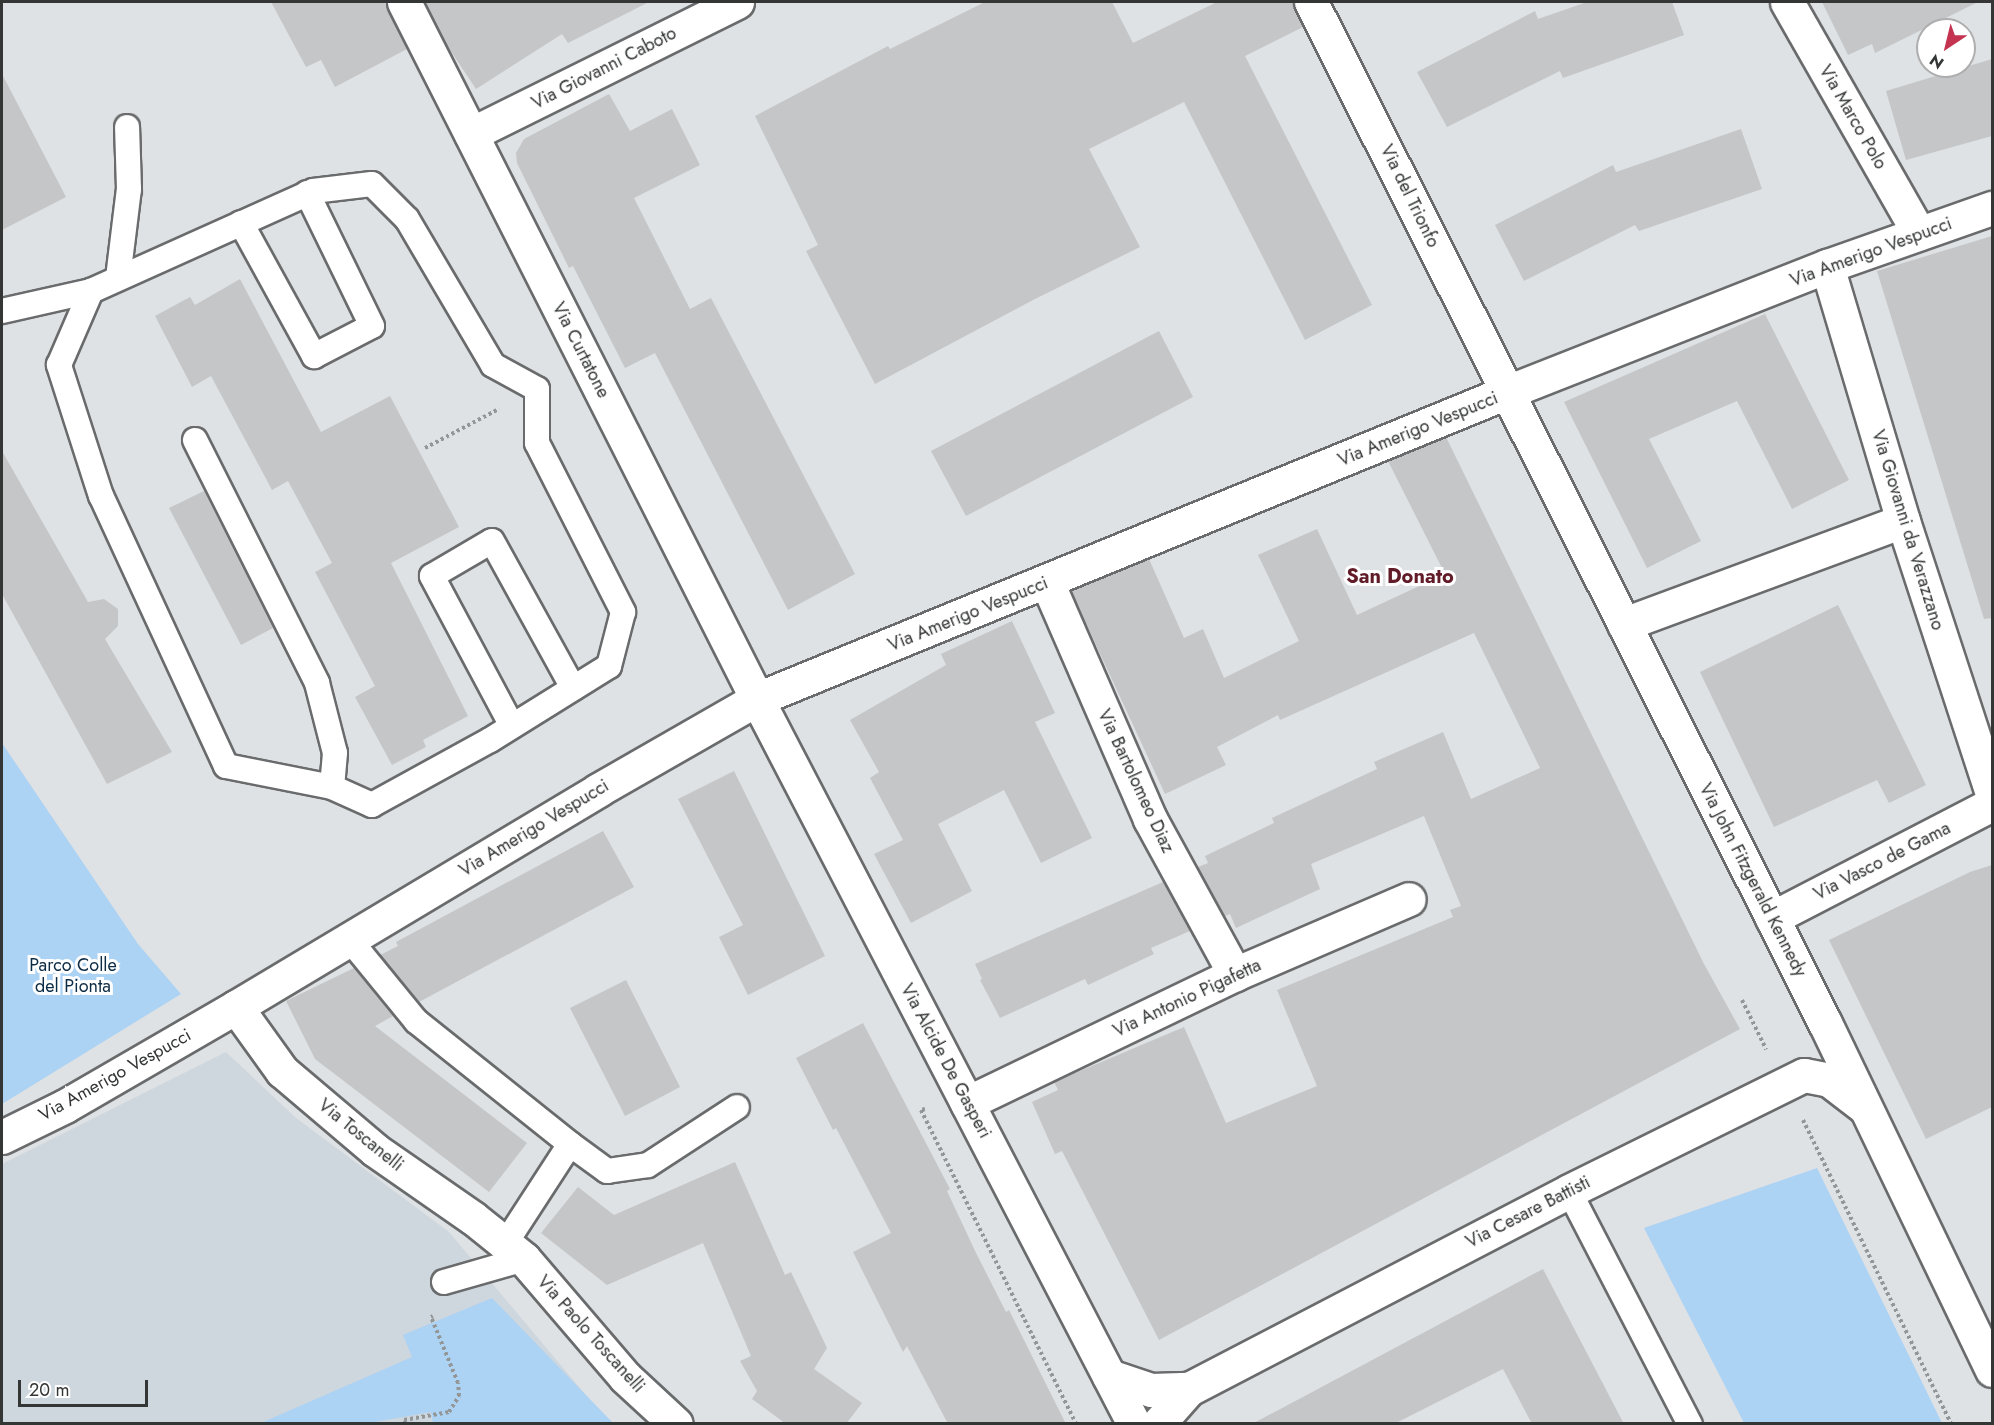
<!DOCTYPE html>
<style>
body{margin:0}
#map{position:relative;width:1994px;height:1425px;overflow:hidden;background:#dfe2e4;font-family:Jost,sans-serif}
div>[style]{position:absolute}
.built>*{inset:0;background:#ced6de}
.green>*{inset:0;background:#acd2f4}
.building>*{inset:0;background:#c4c6c8}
.path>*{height:4px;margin-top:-2px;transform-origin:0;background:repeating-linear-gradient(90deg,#939697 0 3px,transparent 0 6px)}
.roads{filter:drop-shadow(2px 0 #696b6c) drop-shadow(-2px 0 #696b6c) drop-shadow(0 2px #696b6c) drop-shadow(0 -2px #696b6c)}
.service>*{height:24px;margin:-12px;padding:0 12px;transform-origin:12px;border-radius:12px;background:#fff}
.minor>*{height:33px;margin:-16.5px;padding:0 16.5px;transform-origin:16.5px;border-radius:16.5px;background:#fff}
span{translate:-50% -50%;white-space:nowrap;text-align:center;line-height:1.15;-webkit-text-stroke:6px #fff;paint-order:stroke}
.street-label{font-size:18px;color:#343535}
.park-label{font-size:18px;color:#0c2b44}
.neighbourhood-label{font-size:20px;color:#611c28;font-weight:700}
.frame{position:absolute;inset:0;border:3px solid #343535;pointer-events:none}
.north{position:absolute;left:1916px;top:18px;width:60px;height:60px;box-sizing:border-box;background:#fff;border:2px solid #aeaeae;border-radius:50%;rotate:215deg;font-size:16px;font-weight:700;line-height:24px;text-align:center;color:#343535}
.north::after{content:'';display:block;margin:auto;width:21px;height:27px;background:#c43451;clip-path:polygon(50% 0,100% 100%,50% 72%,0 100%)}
.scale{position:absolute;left:18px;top:1380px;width:130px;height:27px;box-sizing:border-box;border:3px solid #343535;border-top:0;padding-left:8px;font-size:18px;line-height:21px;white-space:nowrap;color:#343535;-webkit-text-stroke:4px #fff;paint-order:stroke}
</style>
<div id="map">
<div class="built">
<i style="clip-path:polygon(226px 1052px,296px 1118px,449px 1232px,590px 1400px,613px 1423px,2px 1423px,2px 1164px)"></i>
</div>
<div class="green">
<i style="clip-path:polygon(2px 743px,138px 944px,181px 994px,2px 1104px)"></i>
<i style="clip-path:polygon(1817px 1168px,1942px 1423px,1744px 1423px,1644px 1228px)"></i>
<i style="clip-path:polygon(492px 1298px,613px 1423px,433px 1423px,431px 1412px,369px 1423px,261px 1423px,412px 1357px,403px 1335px)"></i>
</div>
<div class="building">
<i style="clip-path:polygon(271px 2px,385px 2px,407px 49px,335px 87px,321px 60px,306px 67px)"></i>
<i style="clip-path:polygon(425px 2px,649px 2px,568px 43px,562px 34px,476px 89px,446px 44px)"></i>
<i style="clip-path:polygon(985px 2px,1112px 2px,1133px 43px,1217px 2px,1292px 2px,1303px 27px,1245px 56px,1372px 305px,1305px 340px,1184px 102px,1089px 149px,1140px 247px,1035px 299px,875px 384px,806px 251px,818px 245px,755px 116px,888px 46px,890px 49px)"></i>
<i style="clip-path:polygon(1587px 2px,1672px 2px,1684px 35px,1563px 78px,1560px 71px,1447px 127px,1417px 72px,1535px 11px,1538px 19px)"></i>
<i style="clip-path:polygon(1822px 2px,1978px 2px,1875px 53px,1872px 44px,1848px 55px)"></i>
<i style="clip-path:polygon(1992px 59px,1992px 136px,1906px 160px,1886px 91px)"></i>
<i style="clip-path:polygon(2px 74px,66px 197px,2px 230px)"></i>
<i style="clip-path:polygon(609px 94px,630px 131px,672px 109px,700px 165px,634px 198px,690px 309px,711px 298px,855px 574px,788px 610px,655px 353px,625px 368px,573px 266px,569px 268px,517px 163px,516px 153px,524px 139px)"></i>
<i style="clip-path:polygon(1741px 129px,1762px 189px,1639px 231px,1635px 225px,1524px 281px,1495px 225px,1613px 165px,1616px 172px)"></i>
<i style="clip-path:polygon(1992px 236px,1992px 618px,1984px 619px,1877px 271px)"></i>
<i style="clip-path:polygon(240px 279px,321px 432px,390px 396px,459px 527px,391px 563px,468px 716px,423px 740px,426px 747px,392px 765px,355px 697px,375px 686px,315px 572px,332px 563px,288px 481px,272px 490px,211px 376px,192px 387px,155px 316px,190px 297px,195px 305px)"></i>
<i style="clip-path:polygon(1765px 314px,1849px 480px,1792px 509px,1737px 401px,1649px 439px,1701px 541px,1647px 568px,1564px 402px)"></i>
<i style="clip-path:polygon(1159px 331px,1193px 397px,966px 516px,931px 451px)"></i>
<i style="clip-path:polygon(1446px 437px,1704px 964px,1740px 1029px,1159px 1340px,1062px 1151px,1055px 1154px,1032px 1102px,1058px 1090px,1054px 1082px,1184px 1027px,1226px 1123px,1317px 1086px,1277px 990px,1453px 917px,1450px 910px,1461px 906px,1424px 816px,1311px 864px,1320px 889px,1236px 928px,1230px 914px,1225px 916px,1198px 867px,1208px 863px,1205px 856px,1274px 823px,1272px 818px,1377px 769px,1374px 762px,1443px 732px,1471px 799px,1540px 768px,1474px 633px,1280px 720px,1278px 715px,1217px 747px,1226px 765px,1165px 794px,1071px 591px,1149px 559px,1184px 638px,1203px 629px,1224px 678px,1299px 641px,1258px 555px,1317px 529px,1357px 615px,1445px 574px,1388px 461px)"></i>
<i style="clip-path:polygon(2px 451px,88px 602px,104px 599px,118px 609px,118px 626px,105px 639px,172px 752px,107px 784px,2px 594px)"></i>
<i style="clip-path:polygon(204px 491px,273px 628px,241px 645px,169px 508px)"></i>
<i style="clip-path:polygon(1838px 605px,1926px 785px,1889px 803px,1877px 780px,1774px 827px,1700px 672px)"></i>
<i style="clip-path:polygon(1012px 621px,1055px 713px,1035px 722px,1092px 838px,1041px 863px,1004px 790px,938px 824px,972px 891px,911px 923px,874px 854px,903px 840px,870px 778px,879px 772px,850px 720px,946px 665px,941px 654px)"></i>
<i style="clip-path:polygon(734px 771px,825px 956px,748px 995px,719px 937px,743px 925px,678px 799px)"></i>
<i style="clip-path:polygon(603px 831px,634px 887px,419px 1002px,380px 955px,398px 946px,396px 942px)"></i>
<i style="clip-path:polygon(1992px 865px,1992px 1107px,1926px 1139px,1829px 940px,1970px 872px)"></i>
<i style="clip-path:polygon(1163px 882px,1190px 931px,1151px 948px,1154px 954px,1088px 985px,1085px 979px,1000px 1018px,980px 980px,982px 979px,975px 964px)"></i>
<i style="clip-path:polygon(354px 968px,393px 1016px,375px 1026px,527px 1143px,489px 1192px,315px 1059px,286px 1001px)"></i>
<i style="clip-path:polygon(626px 980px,680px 1087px,625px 1116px,570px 1008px)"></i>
<i style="clip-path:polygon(863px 1023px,950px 1189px,947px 1191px,976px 1253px,1006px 1312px,1009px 1310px,1066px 1424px,948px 1424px,907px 1346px,903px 1352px,853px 1252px,891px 1233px,836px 1128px,833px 1130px,796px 1058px)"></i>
<i style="clip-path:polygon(735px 1162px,785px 1275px,791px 1272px,827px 1348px,814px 1369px,862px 1403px,846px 1424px,786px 1424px,752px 1399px,757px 1391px,740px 1361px,751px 1356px,703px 1243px,607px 1285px,541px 1233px,578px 1187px,614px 1215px)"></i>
<i style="clip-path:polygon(1543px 1269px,1624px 1424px,1532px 1424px,1503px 1369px,1394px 1424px,1252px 1424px)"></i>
</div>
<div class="path">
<i style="left:425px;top:448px;width:84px;rotate:-27.8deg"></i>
<i style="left:1742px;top:1000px;width:55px;rotate:63.9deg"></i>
<i style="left:925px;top:1109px;width:4px;rotate:166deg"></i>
<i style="left:921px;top:1110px;width:350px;rotate:63.7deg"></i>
<i style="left:1803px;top:1120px;width:338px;rotate:64deg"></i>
<i style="left:405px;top:1424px;width:4px;rotate:-104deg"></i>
<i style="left:404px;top:1420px;width:46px;rotate:-10.1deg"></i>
<i style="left:449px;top:1412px;width:19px;rotate:-58deg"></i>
<i style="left:459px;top:1396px;width:13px;rotate:-94deg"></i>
<i style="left:458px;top:1383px;width:71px;rotate:-112.2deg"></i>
<i style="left:431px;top:1317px;width:2px;rotate:-27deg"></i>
</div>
<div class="roads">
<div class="service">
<i style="left:372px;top:184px;width:49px;rotate:45deg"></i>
<i style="left:407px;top:219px;width:169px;rotate:59.5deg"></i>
<i style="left:493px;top:365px;width:50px;rotate:28.6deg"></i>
<i style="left:537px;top:389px;width:54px;rotate:90deg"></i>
<i style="left:537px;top:443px;width:190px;rotate:63deg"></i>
<i style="left:623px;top:612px;width:56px;rotate:104.5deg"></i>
<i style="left:609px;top:666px;width:140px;rotate:148.1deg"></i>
<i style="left:490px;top:740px;width:135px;rotate:151.2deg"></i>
<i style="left:372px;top:805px;width:44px;rotate:-155.8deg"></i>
<i style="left:332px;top:787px;width:108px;rotate:-168.8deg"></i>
<i style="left:226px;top:766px;width:298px;rotate:-114.8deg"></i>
<i style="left:101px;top:496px;width:138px;rotate:-107.8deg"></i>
<i style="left:59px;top:365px;width:81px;rotate:-66.6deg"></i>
<i style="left:91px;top:291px;width:243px;rotate:-24.2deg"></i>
<i style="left:313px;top:191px;width:59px;rotate:-6.8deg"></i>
<i style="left:241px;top:223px;width:152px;rotate:61.2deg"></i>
<i style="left:314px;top:356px;width:65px;rotate:-27.3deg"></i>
<i style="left:372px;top:326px;width:148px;rotate:-116deg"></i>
<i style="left:118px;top:278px;width:90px;rotate:-83deg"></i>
<i style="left:129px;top:189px;width:62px;rotate:-91.8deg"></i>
<i style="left:2px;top:311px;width:91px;rotate:-12.7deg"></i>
<i style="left:195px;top:440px;width:272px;rotate:63.3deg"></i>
<i style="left:317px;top:683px;width:72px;rotate:75.6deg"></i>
<i style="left:335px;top:753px;width:34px;rotate:95deg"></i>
<i style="left:512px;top:726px;width:170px;rotate:-118.1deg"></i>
<i style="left:432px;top:576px;width:69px;rotate:-30.3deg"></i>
<i style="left:492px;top:541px;width:168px;rotate:61.1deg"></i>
<i style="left:349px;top:939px;width:106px;rotate:50.7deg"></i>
<i style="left:416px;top:1021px;width:197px;rotate:38.6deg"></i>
<i style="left:570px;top:1144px;width:119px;rotate:123deg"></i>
<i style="left:570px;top:1144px;width:46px;rotate:36.1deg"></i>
<i style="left:607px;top:1171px;width:41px;rotate:-8.3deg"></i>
<i style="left:648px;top:1165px;width:106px;rotate:-33.1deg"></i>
<i style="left:1569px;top:1191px;width:263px;rotate:62.6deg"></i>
<i style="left:444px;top:1282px;width:83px;rotate:-16deg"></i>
</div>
<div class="minor">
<i style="left:404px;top:2px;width:781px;rotate:63.14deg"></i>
<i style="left:757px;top:699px;width:817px;rotate:62.53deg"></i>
<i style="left:1311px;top:2px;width:1143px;rotate:63.28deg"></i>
<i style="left:1825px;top:1023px;width:385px;rotate:64.3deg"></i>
<i style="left:1787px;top:2px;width:266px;rotate:60.3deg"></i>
<i style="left:471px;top:134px;width:297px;rotate:-26.4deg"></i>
<i style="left:1827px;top:266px;width:266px;rotate:73.4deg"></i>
<i style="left:1903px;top:521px;width:286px;rotate:71.9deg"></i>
<i style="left:1047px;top:582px;width:258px;rotate:66.5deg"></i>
<i style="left:1150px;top:819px;width:177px;rotate:61.3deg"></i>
<i style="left:1624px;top:624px;width:297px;rotate:-20.3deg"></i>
<i style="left:1772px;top:918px;width:248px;rotate:-27.4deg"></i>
<i style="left:236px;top:1007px;width:79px;rotate:54.3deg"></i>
<i style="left:282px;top:1071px;width:122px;rotate:40.3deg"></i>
<i style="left:375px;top:1150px;width:119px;rotate:34.8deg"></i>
<i style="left:473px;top:1218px;width:65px;rotate:38.8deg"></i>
<i style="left:524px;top:1259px;width:155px;rotate:49.4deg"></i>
<i style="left:625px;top:1377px;width:69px;rotate:42.7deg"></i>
<i style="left:967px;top:1103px;width:297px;rotate:-25.7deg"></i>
<i style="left:1235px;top:974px;width:189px;rotate:-23.3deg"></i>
<i style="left:2px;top:1137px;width:70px;rotate:-26.2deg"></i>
<i style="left:65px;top:1106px;width:198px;rotate:-30.1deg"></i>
<i style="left:236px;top:1007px;width:422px;rotate:-30.9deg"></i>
<i style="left:598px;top:790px;width:183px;rotate:-29.8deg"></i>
<i style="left:757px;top:699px;width:810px;rotate:-22.26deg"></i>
<i style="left:1507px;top:392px;width:344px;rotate:-21.5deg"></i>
<i style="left:1827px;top:266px;width:175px;rotate:-19.4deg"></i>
<i style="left:1109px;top:1376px;width:44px;rotate:18.4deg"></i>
<i style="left:1151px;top:1390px;width:38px;rotate:-2deg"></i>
<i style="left:1189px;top:1389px;width:428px;rotate:-27.5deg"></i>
<i style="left:1569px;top:1191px;width:262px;rotate:-26.3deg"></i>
<i style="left:1804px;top:1075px;width:25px;rotate:11deg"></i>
<i style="left:1829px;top:1080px;width:43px;rotate:37.4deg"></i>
<i style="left:1158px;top:1424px;width:47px;rotate:-48.5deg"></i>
</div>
</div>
<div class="street-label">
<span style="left:604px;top:68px;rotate:-27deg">Via Giovanni Caboto</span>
<span style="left:1853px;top:117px;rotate:60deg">Via Marco Polo</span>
<span style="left:1410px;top:196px;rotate:64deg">Via del Trionfo</span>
<span style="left:1871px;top:252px;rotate:-20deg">Via Amerigo Vespucci</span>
<span style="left:581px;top:350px;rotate:63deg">Via Curtatone</span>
<span style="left:1418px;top:429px;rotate:-22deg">Via Amerigo Vespucci</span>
<span style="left:1908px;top:530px;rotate:73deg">Via Giovanni da Verazzano</span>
<span style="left:968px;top:614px;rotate:-22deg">Via Amerigo Vespucci</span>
<span style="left:1136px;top:781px;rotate:65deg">Via Bartolomeo Diaz</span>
<span style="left:534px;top:828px;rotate:-31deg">Via Amerigo Vespucci</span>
<span style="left:1882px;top:861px;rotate:-27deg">Via Vasco de Gama</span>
<span style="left:1753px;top:880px;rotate:63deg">Via John Fitzgerald Kennedy</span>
<span style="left:1187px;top:998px;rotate:-25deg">Via Antonio Pigafetta</span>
<span style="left:946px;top:1061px;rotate:62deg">Via Alcide De Gasperi</span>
<span style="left:115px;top:1075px;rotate:-29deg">Via Amerigo Vespucci</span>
<span style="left:361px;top:1135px;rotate:39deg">Via Toscanelli</span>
<span style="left:1528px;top:1212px;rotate:-27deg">Via Cesare Battisti</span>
<span style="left:591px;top:1334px;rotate:48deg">Via Paolo Toscanelli</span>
</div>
<div class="park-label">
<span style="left:73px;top:976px">Parco Colle<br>del Pionta</span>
</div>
<div class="neighbourhood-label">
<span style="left:1400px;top:576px">San Donato</span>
</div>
<div class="frame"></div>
<div class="north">N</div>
<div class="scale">20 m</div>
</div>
